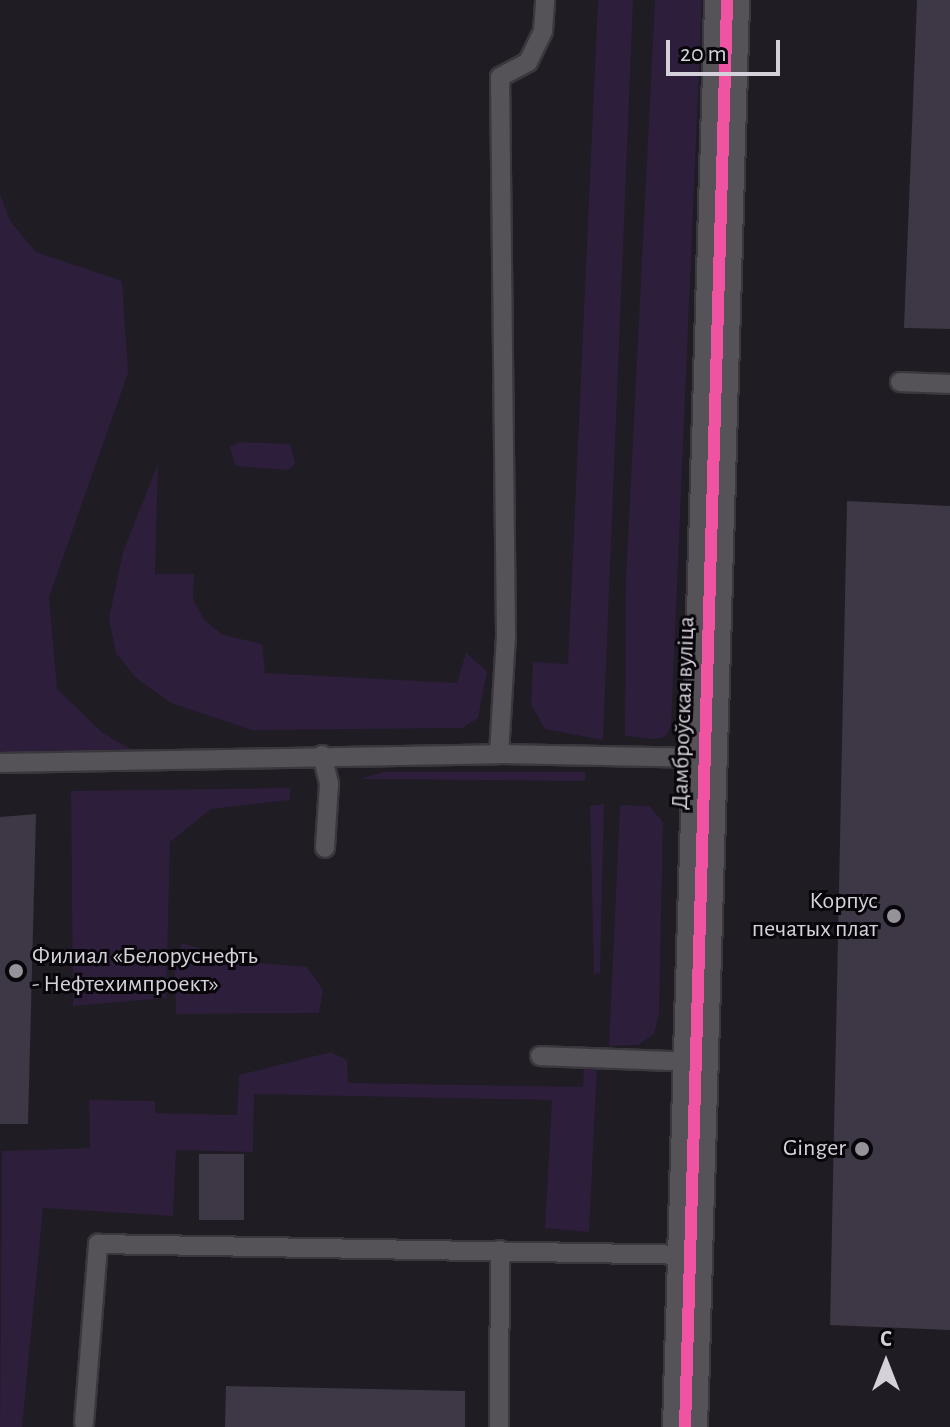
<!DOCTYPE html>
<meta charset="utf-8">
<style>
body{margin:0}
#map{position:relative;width:950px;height:1427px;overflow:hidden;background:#1f1c23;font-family:"Alegreya Sans",sans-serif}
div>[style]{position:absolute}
.green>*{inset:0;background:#2d1e3c}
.building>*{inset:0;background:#3e3746}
.roads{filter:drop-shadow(2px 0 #3a373d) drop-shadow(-2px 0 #3a373d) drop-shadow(0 2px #3a373d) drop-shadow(0 -2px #3a373d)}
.lane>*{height:18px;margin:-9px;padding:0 9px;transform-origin:9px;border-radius:9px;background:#555358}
.secondary>*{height:44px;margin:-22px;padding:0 22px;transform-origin:22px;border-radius:22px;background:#555358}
.cycleway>*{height:12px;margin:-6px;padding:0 6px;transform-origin:6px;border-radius:6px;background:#f153a3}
.dots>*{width:22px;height:22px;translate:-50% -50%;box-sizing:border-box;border:4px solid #08060b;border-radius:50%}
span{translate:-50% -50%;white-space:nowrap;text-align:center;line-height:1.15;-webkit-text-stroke:6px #08060b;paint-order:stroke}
.street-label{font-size:24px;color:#d5d1da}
.poi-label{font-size:24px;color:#d5d1da}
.right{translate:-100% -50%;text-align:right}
.left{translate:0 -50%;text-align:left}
.north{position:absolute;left:846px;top:1323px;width:80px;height:80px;-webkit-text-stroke:6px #08060b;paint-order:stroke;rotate:0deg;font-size:22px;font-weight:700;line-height:32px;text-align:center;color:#d5d1da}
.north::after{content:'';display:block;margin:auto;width:28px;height:36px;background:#d5d1da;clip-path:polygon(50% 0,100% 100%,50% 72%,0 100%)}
.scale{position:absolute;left:666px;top:40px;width:114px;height:36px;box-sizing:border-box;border:4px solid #d5d1da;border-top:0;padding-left:10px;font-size:24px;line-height:28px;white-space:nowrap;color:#d5d1da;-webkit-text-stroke:6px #08060b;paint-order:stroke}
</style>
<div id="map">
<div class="green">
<i style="clip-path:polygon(598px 0,633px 0,603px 740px,545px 729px,531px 705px,533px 662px,568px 664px)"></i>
<i style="clip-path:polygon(655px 0,702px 0,671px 726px,665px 737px,653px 739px,625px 736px,626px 579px)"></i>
<i style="clip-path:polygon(0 194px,10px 221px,36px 252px,122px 281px,128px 373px,49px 597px,57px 689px,103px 733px,139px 754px,0 756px)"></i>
<i style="clip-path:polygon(238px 442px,290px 444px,295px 464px,288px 470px,235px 466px,230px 447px)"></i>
<i style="clip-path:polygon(158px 464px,155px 574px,194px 574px,193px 599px,204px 620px,223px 635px,262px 644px,265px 673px,457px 683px,466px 653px,487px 671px,478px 718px,463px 728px,252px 730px,171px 703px,136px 678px,116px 653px,109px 618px,123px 552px)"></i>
<i style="clip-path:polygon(384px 772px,585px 772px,585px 781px,360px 779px)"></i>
<i style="clip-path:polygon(290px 788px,290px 800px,211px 809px,170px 842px,166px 998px,73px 1006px,71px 791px)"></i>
<i style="clip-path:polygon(604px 804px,600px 973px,594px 974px,590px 806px)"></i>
<i style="clip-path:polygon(620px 805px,649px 806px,663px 822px,659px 1013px,654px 1034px,638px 1045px,609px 1046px)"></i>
<i style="clip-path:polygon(181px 943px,247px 962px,307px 967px,323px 990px,319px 1013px,176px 1014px,174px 959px,181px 959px)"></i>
<i style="clip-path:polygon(331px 1052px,347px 1060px,348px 1083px,583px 1087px,584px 1063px,597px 1065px,589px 1232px,545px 1228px,552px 1100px,254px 1094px,253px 1152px,176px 1150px,173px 1216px,43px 1208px,22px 1427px,0 1427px,2px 1151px,90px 1148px,89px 1100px,155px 1101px,155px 1113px,237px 1115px,239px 1075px)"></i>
</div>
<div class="building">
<i style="clip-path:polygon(917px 0,950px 0,950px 329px,904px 328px)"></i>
<i style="clip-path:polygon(847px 501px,950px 506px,950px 1330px,830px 1325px)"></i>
<i style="clip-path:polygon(36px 814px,28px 1124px,0 1124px,0 817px)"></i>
<i style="clip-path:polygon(199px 1154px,244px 1154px,244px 1220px,199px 1220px)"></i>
<i style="clip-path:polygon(226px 1386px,465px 1391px,465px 1427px,225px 1427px)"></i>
</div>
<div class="roads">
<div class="lane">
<i style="left:900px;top:382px;width:50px;rotate:2.3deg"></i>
<i style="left:499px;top:754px;width:117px;rotate:-86.6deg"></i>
<i style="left:506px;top:637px;width:560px;rotate:-90.61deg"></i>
<i style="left:500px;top:77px;width:32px;rotate:-28deg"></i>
<i style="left:528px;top:62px;width:34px;rotate:-64deg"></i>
<i style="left:543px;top:31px;width:31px;rotate:-86deg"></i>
<i style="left:322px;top:755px;width:30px;rotate:76deg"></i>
<i style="left:329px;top:784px;width:64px;rotate:93.6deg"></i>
<i style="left:0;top:763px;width:499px;rotate:-1deg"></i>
<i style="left:499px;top:754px;width:206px;rotate:1.1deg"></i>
<i style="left:540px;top:1056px;width:155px;rotate:2.2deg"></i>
<i style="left:84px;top:1423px;width:180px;rotate:-85.5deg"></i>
<i style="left:98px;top:1244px;width:592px;rotate:1.06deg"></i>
<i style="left:499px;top:1427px;width:177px;rotate:-89.7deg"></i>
</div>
<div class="secondary">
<i style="left:685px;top:1427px;width:1428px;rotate:-88.31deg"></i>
</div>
</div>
<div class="cycleway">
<i style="left:685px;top:1427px;width:1428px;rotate:-88.31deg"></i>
</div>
<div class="dots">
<i style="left:894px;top:916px;background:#95929a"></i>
<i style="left:16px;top:971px;background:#95929a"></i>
<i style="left:862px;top:1149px;background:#95929a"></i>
</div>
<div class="street-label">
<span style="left:684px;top:713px;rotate:-88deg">Дамброўская вуліца</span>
</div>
<div class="poi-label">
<span class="right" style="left:878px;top:916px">Корпус<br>печатых плат</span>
<span class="left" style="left:32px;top:971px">Филиал «Белоруснефть<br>- Нефтехимпроект»</span>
<span class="right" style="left:846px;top:1149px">Ginger</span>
</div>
<div class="north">С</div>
<div class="scale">20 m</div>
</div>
